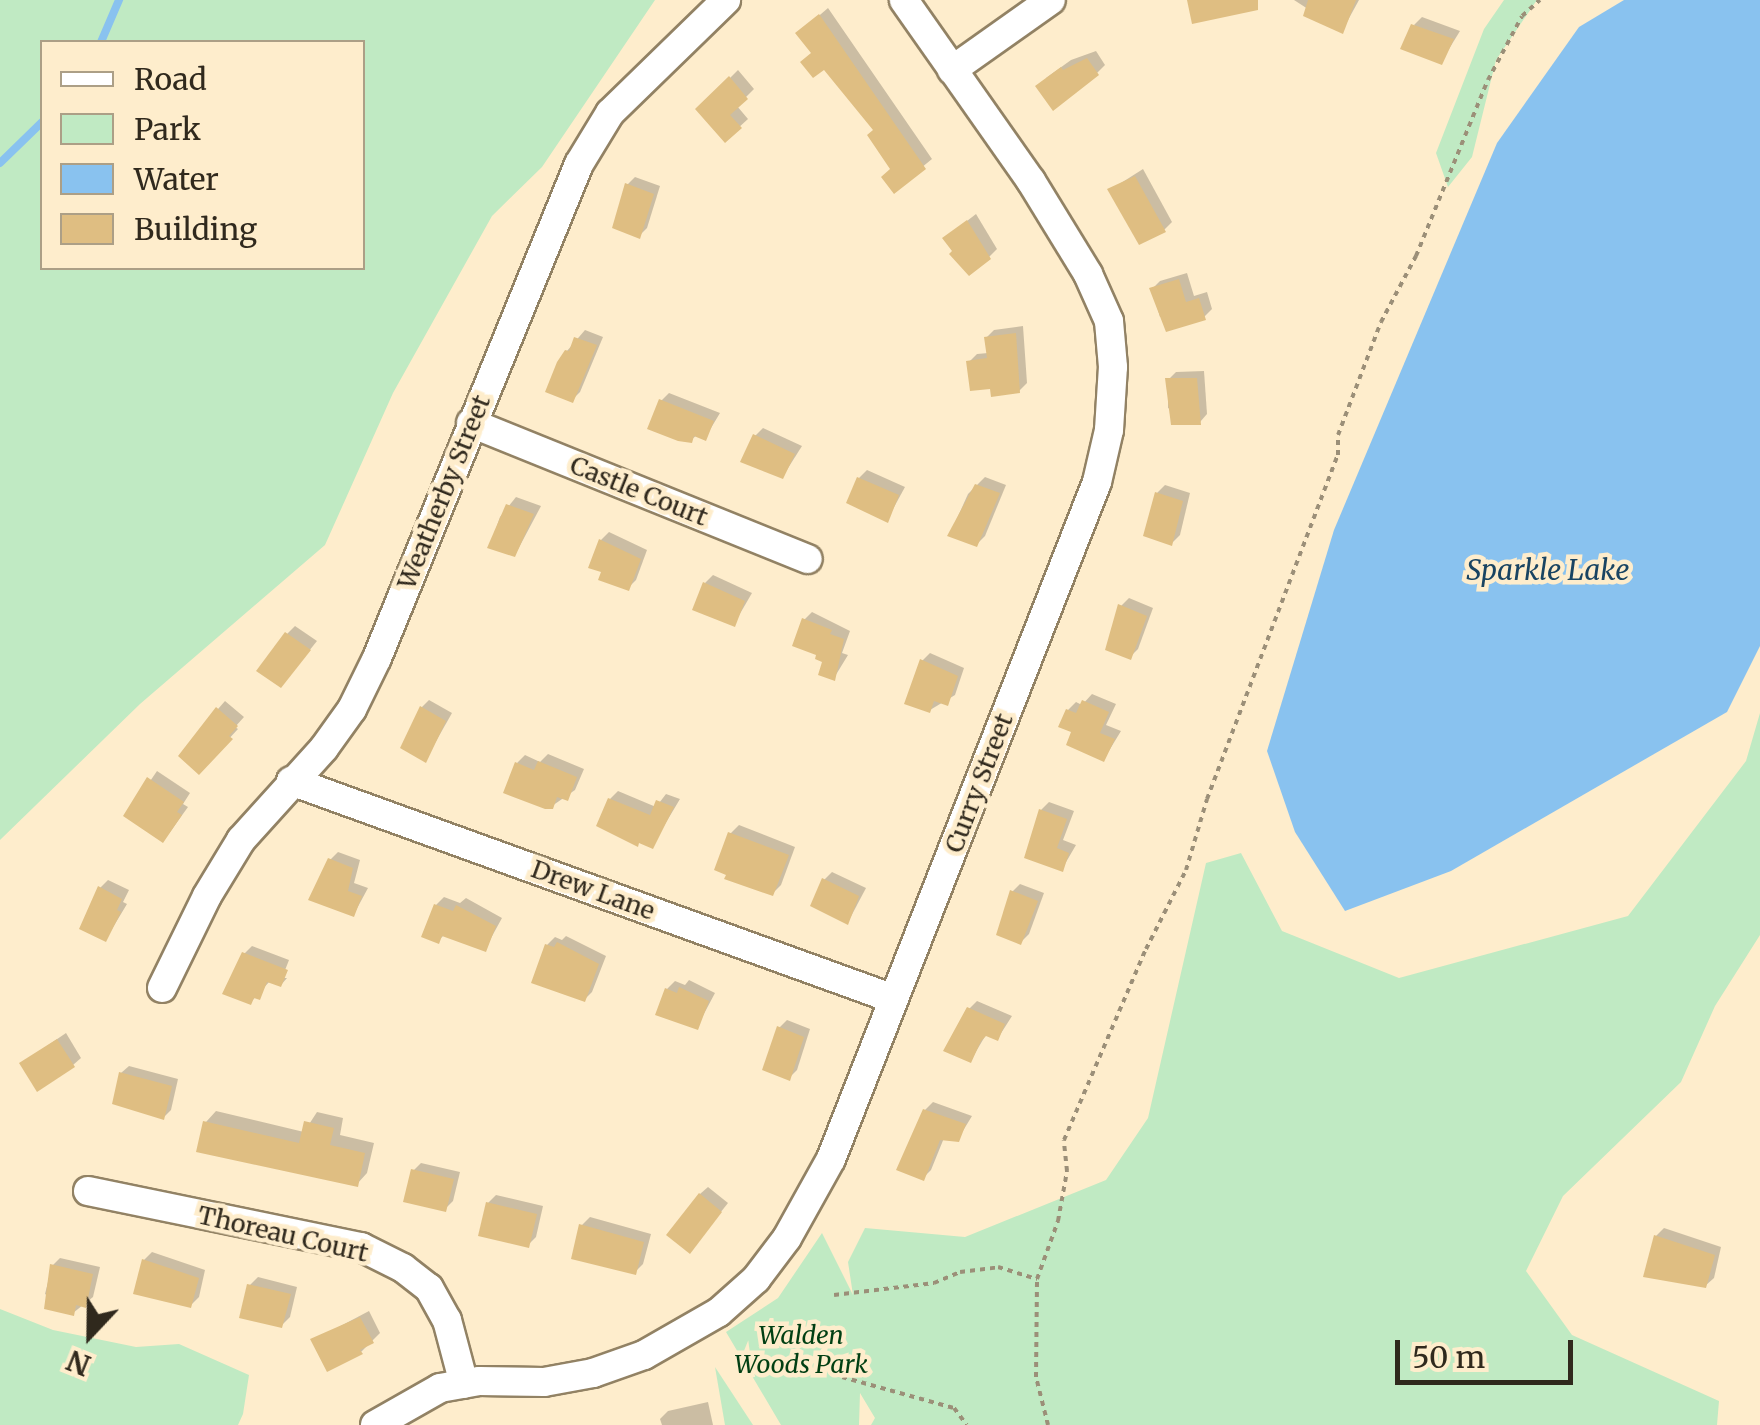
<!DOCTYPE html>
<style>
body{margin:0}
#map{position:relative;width:1760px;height:1425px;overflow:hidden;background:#feedcc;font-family:Merriweather,serif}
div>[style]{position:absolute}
.green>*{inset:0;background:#c0eac3}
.water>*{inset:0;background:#89c2ef}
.shadow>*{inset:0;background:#0003}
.stream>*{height:8px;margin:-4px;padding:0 4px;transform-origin:4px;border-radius:4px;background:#89c2ef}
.building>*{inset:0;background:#dfbe82}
.path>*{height:4px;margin-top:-2px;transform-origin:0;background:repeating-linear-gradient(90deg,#9b8f78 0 5px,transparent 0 10px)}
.roads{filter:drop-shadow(2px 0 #928264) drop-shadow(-2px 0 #928264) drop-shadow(0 2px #928264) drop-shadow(0 -2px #928264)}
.minor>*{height:28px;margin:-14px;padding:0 14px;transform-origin:14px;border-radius:14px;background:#fff}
span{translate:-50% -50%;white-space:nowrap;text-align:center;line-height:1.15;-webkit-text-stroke:9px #feedcc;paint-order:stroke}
.street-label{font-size:25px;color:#30291d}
.park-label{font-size:25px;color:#013f13;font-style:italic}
.water-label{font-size:28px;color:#194462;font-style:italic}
.legend{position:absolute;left:40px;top:40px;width:325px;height:230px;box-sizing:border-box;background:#feedcc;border:2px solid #ac9f86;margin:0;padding:12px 18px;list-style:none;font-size:30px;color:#30291d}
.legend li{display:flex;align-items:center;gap:20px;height:50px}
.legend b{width:50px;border:2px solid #ac9f86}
.north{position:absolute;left:40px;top:1285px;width:100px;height:100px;-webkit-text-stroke:8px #feedcc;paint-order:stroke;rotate:202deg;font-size:28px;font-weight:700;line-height:40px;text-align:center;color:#30291d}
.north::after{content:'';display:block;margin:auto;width:35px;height:45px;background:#30291d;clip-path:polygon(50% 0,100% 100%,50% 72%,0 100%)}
.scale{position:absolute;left:1395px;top:1340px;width:178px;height:45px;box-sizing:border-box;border:5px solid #30291d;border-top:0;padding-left:12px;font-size:30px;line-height:35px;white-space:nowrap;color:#30291d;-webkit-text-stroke:8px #feedcc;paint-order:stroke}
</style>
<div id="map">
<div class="green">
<i style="clip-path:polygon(evenodd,0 0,655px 0,542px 167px,492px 216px,393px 393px,325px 545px,140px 704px,0 840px,0 0,42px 42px,362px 42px,362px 268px,42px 268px,42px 42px)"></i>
<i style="clip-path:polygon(1504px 0,1537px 0,1496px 60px,1472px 157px,1448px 187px,1436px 153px,1484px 29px)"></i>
<i style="clip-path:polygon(1760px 713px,1760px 935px,1715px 1006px,1681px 1082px,1563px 1196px,1526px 1271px,1572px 1335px,1719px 1401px,1717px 1425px,871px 1425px,875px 1418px,860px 1393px,859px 1425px,781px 1425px,726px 1332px,778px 1298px,822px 1233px,853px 1295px,848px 1262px,865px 1228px,965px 1237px,1106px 1180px,1148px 1118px,1206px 863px,1241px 853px,1282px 931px,1399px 978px,1628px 916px,1746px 761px)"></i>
<i style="clip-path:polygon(0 1309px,53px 1330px,136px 1347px,179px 1344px,249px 1375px,243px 1414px,238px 1425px,0 1425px)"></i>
<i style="clip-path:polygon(715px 1367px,753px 1425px,725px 1425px)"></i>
</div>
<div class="water">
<i style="clip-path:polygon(1624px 0,1760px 0,1760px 646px,1727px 712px,1451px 871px,1345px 911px,1295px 832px,1267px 751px,1334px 530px,1497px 143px,1579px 27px)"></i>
</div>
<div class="shadow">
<i style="clip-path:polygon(1294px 0,1359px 0,1342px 31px)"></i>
<i style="clip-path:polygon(828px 8px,932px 159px,894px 190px,893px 169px,875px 130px,807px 26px)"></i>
<i style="clip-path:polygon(1422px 17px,1460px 31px,1441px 62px,1414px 25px)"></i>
<i style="clip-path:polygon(1096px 51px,1105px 65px,1097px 73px,1046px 78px,1071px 60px)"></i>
<i style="clip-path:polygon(738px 70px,754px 89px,737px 106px,748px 119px,725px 140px,699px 109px)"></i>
<i style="clip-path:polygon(1143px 169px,1172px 222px,1164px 230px,1110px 190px)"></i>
<i style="clip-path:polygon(635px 177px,660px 186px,647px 228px,639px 236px,627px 185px)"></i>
<i style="clip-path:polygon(976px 214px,997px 249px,989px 257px,954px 231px)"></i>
<i style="clip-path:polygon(1187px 273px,1194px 296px,1207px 292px,1212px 309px,1204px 317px,1160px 317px,1152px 289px,1160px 281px)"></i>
<i style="clip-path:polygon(1023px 326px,1027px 383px,1019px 391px,992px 386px,969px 362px,977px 354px,988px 353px,986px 338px,994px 330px)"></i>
<i style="clip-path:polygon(585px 330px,603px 337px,580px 392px,572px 400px,567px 351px)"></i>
<i style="clip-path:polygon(1204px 371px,1207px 414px,1200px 422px,1168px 408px,1168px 380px,1176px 372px)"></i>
<i style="clip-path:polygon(669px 393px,720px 413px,705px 438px,697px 435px,691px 440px,661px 401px)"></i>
<i style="clip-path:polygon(763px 428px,802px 446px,783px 476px,755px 436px)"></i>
<i style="clip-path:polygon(867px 470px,905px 487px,887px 520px,859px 478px)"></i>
<i style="clip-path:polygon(985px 477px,1006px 485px,985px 536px,977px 544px,950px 534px,968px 494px)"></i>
<i style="clip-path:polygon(1165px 485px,1190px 493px,1180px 535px,1172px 543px,1157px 493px)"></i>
<i style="clip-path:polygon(516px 497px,541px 506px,515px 555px,490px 546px,500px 517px)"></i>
<i style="clip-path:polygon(609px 532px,647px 550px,636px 580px,628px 588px,604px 571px,601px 540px)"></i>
<i style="clip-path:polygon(713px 575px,752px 593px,734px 624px,705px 583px)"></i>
<i style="clip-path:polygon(1129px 598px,1153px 608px,1138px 649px,1130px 657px,1121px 606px)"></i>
<i style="clip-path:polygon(812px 612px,850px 631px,842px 653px,848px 655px,834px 678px,804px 620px)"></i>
<i style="clip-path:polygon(295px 626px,317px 641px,288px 677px,287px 634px)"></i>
<i style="clip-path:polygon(930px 653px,964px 668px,955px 695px,930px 710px,922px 661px)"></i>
<i style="clip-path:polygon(1092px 694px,1116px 704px,1106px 725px,1121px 731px,1104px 759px,1075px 731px,1068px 710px,1076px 702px,1082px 705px)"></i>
<i style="clip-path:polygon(429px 700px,452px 713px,426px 759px,422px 707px)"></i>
<i style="clip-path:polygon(225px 701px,244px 717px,235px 727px,238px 729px,199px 771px,218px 709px)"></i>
<i style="clip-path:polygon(548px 754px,584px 769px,575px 790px,552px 806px,517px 763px,525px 755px,540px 762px)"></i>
<i style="clip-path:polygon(157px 771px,190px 793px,183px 804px,188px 807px,170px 832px,127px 815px)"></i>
<i style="clip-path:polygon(618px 791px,656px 807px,666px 794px,680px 799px,652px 846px,610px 799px)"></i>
<i style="clip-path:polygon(1049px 802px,1074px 811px,1063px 840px,1076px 845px,1062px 869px,1041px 810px)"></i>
<i style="clip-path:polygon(739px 825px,795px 847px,781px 885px,773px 893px,729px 874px,731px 833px)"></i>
<i style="clip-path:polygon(338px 852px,360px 860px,354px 883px,368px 888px,354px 914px,330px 860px)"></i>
<i style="clip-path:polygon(832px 872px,866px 888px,848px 922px,824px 880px)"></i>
<i style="clip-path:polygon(108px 880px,129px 890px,123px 902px,127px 904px,106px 939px,100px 888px)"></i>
<i style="clip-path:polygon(1020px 884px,1044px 893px,1029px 934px,1021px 942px,1012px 892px)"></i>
<i style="clip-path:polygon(444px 897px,460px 903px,466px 898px,502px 918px,485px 949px,444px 935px,438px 941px,436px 905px)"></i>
<i style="clip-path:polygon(566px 936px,606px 956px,592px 992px,584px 1000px,547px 945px,555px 937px,562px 940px)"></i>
<i style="clip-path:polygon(252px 946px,289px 960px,282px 978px,287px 978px,281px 985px,270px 981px,250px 1003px,244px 954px)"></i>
<i style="clip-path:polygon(689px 980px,715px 993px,697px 1027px,667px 989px,675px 981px,685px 985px)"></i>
<i style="clip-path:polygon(977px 1001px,1012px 1016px,998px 1038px,987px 1033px,971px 1060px,969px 1009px)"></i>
<i style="clip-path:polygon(787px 1020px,810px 1029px,797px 1070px,789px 1078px,779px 1028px)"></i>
<i style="clip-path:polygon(66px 1033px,81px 1058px,73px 1065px,22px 1063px)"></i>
<i style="clip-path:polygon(129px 1066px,178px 1079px,171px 1110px,163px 1118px,121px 1073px)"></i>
<i style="clip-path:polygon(933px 1102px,972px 1116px,958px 1139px,944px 1138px,931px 1170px,923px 1178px,925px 1110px)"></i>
<i style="clip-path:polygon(216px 1111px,304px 1132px,317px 1112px,343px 1118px,340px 1135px,374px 1143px,367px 1173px,357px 1184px,206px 1122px)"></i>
<i style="clip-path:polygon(421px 1163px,460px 1172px,453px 1201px,445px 1209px,413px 1171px)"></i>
<i style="clip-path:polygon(708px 1187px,728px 1203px,697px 1242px,700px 1194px)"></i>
<i style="clip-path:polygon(496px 1195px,543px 1206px,536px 1237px,528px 1245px,488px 1203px)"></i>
<i style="clip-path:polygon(590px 1217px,651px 1234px,643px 1264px,635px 1272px,582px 1225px)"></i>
<i style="clip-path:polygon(1664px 1228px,1721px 1247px,1714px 1278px,1705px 1286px,1656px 1236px)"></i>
<i style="clip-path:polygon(152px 1252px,205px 1270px,199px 1297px,191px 1305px,144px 1260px)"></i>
<i style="clip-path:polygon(60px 1258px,100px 1267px,93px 1297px,73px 1313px,45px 1294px,52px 1266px)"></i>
<i style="clip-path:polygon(258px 1277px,297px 1287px,290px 1317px,282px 1325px,250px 1285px)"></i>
<i style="clip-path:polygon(369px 1311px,380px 1333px,361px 1352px,314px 1340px)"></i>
<i style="clip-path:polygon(708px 1402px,713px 1425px,662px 1425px,660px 1419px,668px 1411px)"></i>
</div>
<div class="stream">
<i style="left:101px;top:42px;width:46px;rotate:-66.8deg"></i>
<i style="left:0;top:163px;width:59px;rotate:-44.3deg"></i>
</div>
<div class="building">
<i style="clip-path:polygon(1187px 0,1258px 0,1258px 10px,1192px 24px)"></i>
<i style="clip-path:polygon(1308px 0,1356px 0,1343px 34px,1303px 16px)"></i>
<i style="clip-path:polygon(819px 14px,926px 169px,894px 194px,881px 177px,890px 169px,867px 135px,873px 130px,824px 70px,813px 78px,800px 62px,811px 53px,795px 33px)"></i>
<i style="clip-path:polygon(1411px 24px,1454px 39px,1442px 65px,1400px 49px)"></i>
<i style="clip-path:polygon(1087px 58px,1099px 75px,1053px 111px,1035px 86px,1061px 67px,1063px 70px)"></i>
<i style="clip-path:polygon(729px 76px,748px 99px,730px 115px,742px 128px,725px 143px,695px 109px)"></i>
<i style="clip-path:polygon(1135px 176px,1166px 232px,1139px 245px,1107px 189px)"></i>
<i style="clip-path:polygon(625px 183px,654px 194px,640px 239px,612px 228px)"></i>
<i style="clip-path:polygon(967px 220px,991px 259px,969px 276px,949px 254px,952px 251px,942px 238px)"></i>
<i style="clip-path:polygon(1179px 279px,1186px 302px,1199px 298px,1206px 320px,1166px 332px,1149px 288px)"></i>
<i style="clip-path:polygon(1016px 333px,1020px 393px,991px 397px,990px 389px,970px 391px,966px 361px,987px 358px,984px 337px)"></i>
<i style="clip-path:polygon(574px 337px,597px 345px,573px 403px,545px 392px,557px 362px,565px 350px,569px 351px)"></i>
<i style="clip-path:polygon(1165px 378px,1197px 378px,1201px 425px,1171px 425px)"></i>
<i style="clip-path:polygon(659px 399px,714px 421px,706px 441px,694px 436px,692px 443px,678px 441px,647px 429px)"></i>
<i style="clip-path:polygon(753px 434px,795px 454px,783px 479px,740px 462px)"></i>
<i style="clip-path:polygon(857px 477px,899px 495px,888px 523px,846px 503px)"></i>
<i style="clip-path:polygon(975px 484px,1000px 493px,977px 547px,947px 536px)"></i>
<i style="clip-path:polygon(1155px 492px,1183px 501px,1172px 546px,1143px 536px)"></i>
<i style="clip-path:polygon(506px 504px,534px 514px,515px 557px,487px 548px)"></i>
<i style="clip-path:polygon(599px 539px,641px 559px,629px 591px,598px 580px,601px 572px,588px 568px)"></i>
<i style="clip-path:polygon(703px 582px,745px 601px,735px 627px,692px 610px)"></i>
<i style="clip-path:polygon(1118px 604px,1147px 616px,1131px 660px,1105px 650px)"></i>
<i style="clip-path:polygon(802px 618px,832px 630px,830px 634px,844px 639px,835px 681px,818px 675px,822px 662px,815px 659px,816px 655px,792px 646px)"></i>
<i style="clip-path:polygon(285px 632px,311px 650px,281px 688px,256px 671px)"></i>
<i style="clip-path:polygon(920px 659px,958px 676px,948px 706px,934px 701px,930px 713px,904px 704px)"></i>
<i style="clip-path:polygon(1082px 700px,1109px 712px,1100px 733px,1115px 739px,1104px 762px,1066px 745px,1071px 732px,1058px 727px,1066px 709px,1076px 713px)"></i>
<i style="clip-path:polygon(420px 706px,446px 721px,426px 763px,400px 748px)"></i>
<i style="clip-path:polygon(216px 707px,238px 726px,229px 736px,233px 739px,199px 775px,178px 756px)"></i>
<i style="clip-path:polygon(538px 761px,577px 777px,568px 801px,557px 797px,553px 809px,545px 809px,503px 793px,515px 762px,534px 770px)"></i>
<i style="clip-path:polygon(147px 777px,184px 802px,177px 812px,182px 815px,163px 843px,123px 816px)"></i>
<i style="clip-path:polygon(608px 798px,650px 815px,656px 800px,674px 807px,653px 849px,639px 843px,638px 847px,596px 826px)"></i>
<i style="clip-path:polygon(1039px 809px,1067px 819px,1057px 848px,1069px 853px,1063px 872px,1024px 858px)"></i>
<i style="clip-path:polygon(728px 832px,789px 855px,773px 896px,724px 879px,726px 875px,714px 870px)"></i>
<i style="clip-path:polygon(328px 858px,353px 868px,348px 891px,362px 896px,354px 917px,308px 900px)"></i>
<i style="clip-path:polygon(822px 878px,859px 896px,848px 925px,810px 906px)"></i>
<i style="clip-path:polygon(98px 886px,122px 899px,117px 910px,121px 912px,106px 942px,79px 929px)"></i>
<i style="clip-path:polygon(1010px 890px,1038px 901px,1021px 945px,996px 935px)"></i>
<i style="clip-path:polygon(434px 904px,453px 911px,456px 905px,496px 926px,486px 952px,442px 936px,439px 944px,421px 937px)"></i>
<i style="clip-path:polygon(557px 942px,599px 964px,585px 1002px,531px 983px,545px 944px,554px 947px)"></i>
<i style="clip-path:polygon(242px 952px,288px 970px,281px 987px,267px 982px,260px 1000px,254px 998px,251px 1005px,222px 994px)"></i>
<i style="clip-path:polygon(679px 987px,709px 1001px,698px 1030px,655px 1015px,665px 988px,677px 993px)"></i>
<i style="clip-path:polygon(967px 1007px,1005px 1024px,998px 1041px,986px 1036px,981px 1041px,971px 1063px,943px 1051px)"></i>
<i style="clip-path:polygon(777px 1026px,804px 1037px,790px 1081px,762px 1070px)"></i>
<i style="clip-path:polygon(57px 1039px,75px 1067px,37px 1092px,19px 1063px)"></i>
<i style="clip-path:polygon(119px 1072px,172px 1086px,164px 1120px,112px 1104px)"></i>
<i style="clip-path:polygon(923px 1109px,966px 1124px,959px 1142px,940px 1140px,924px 1181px,896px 1170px)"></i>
<i style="clip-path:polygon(203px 1121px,299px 1143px,304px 1121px,334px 1128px,330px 1145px,365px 1153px,358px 1187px,196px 1152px)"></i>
<i style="clip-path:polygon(411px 1169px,454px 1179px,446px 1212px,403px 1202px)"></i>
<i style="clip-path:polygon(699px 1193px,722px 1212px,690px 1254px,666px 1235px)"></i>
<i style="clip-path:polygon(486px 1202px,537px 1214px,529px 1248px,478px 1236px)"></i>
<i style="clip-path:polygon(579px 1224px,644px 1242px,636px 1275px,571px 1259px)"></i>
<i style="clip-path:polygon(1654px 1235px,1715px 1255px,1706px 1288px,1643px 1277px)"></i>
<i style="clip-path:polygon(142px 1259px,199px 1278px,191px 1308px,133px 1294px)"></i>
<i style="clip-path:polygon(50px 1264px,93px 1274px,86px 1308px,76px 1305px,74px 1316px,44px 1309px)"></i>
<i style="clip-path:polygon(247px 1284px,291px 1294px,282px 1328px,239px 1318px)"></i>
<i style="clip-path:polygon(360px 1317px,374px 1343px,360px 1350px,363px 1354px,327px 1372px,310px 1339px)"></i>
</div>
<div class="path">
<i style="left:834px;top:1295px;width:101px;rotate:-6.8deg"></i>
<i style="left:934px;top:1283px;width:28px;rotate:-23deg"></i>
<i style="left:960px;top:1272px;width:38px;rotate:-7deg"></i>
<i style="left:998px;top:1267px;width:41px;rotate:17.1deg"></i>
<i style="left:842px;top:1377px;width:116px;rotate:15.5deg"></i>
<i style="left:954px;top:1408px;width:21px;rotate:53deg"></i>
<i style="left:1048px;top:1425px;width:49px;rotate:-104deg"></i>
<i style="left:1036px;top:1377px;width:98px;rotate:-89.4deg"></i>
<i style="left:1037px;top:1279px;width:62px;rotate:-70.1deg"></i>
<i style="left:1058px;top:1221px;width:51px;rotate:-79.8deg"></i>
<i style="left:1067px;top:1171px;width:31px;rotate:-96deg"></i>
<i style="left:1064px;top:1140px;width:208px;rotate:-66.8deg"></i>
<i style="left:1146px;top:949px;width:89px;rotate:-63.1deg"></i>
<i style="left:1186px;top:870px;width:74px;rotate:-73.5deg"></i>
<i style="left:1207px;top:799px;width:368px;rotate:-69.2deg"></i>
<i style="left:1338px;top:455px;width:20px;rotate:-90deg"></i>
<i style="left:1338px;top:435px;width:121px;rotate:-69.2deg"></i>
<i style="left:1381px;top:322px;width:75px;rotate:-62.1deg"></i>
<i style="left:1416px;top:256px;width:190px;rotate:-67.8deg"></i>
<i style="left:1488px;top:80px;width:72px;rotate:-62deg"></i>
<i style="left:1522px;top:16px;width:24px;rotate:-42deg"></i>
</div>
<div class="roads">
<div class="minor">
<i style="left:952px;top:70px;width:121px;rotate:-35.3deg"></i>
<i style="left:471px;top:423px;width:363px;rotate:22deg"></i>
<i style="left:291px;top:781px;width:641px;rotate:19.88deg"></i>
<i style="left:162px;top:988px;width:102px;rotate:-63.9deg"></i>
<i style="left:207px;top:896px;width:66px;rotate:-58.7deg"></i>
<i style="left:241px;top:840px;width:124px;rotate:-47.9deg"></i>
<i style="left:324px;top:748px;width:48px;rotate:-54.3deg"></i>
<i style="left:352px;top:709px;width:57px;rotate:-63.9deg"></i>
<i style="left:377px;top:658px;width:534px;rotate:-67.76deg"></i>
<i style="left:579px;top:164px;width:60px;rotate:-58.7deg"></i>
<i style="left:610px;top:113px;width:162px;rotate:-44.2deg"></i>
<i style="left:88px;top:1191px;width:279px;rotate:11.6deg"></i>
<i style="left:361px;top:1247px;width:47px;rotate:26.6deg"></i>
<i style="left:403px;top:1268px;width:33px;rotate:38deg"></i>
<i style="left:429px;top:1288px;width:37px;rotate:61deg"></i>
<i style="left:447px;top:1320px;width:66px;rotate:75.1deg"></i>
<i style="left:375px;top:1425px;width:75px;rotate:-29.6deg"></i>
<i style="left:440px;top:1388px;width:40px;rotate:-10deg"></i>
<i style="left:479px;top:1381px;width:65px;rotate:0.9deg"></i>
<i style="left:544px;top:1382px;width:50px;rotate:-10.4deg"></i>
<i style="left:593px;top:1373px;width:54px;rotate:-19.4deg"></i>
<i style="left:644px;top:1355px;width:86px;rotate:-29.8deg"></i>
<i style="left:719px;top:1312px;width:50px;rotate:-41.7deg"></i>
<i style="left:756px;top:1279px;width:51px;rotate:-52.9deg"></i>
<i style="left:787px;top:1238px;width:90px;rotate:-60.9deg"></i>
<i style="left:831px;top:1159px;width:727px;rotate:-68.55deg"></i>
<i style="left:1097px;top:482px;width:53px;rotate:-77deg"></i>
<i style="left:1109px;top:430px;width:63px;rotate:-86.4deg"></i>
<i style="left:1113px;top:367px;width:46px;rotate:-95deg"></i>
<i style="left:1109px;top:321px;width:51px;rotate:-114.1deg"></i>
<i style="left:1088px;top:274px;width:109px;rotate:-121.5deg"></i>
<i style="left:1031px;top:181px;width:221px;rotate:-125.1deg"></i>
</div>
</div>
<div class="street-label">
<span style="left:639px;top:491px;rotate:22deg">Castle Court</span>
<span style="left:444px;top:492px;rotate:-68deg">Weatherby Street</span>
<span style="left:979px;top:783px;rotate:-69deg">Curry Street</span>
<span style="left:593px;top:890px;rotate:20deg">Drew Lane</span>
<span style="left:283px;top:1234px;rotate:13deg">Thoreau Court</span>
</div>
<div class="park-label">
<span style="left:801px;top:1350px">Walden<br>Woods Park</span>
</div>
<div class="water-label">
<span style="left:1548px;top:570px">Sparkle Lake</span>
</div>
<ul class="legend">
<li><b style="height:12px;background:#fff"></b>Road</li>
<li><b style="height:28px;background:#c0eac3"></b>Park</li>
<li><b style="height:28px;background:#89c2ef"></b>Water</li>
<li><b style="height:28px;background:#dfbe82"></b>Building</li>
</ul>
<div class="north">N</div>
<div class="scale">50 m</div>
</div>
